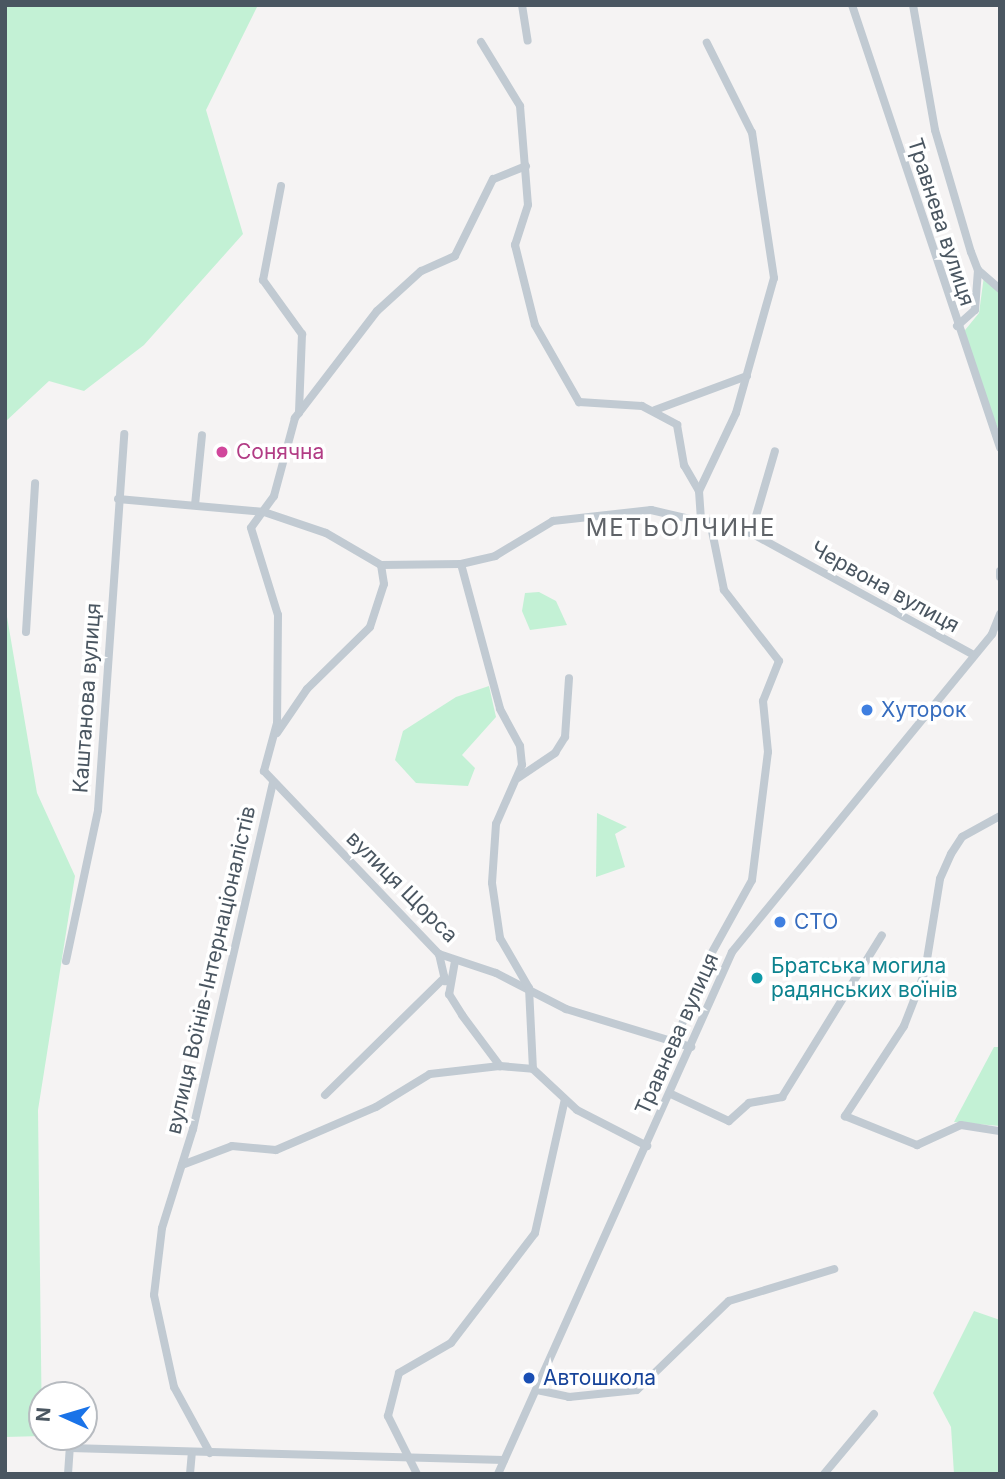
<!DOCTYPE html>
<meta charset="utf-8">
<style>
body{margin:0}
#map{position:relative;width:1005px;height:1479px;overflow:hidden;background:#f5f3f3;font-family:Inter,sans-serif}
div>[style]{position:absolute}
.green>*{inset:0;background:#c3f1d5}
.minor>*{height:8px;margin:-4px;padding:0 4px;transform-origin:4px;border-radius:4px;background:#c1cad2}
.dots>*{width:19px;height:19px;translate:-50% -50%;box-sizing:border-box;border:4px solid #fff;border-radius:50%}
span{translate:-50% -50%;white-space:nowrap;text-align:center;line-height:1.15;-webkit-text-stroke:7px #fff;paint-order:stroke}
.street-label{font-size:21px;color:#4a5661}
.hotel-label{font-size:21px;color:#b23c85}
.left{translate:0 -50%;text-align:left}
.shop-label{font-size:21px;color:#366cbe}
.culture-label{font-size:21px;color:#0d838f}
.transit-label{font-size:21px;color:#164399}
.quarter-label{font-size:24px;color:#5f6368;letter-spacing:2px}
.frame{position:absolute;inset:0;border:7px solid #4a5661;pointer-events:none}
.north{position:absolute;left:28px;top:1381px;width:70px;height:70px;box-sizing:border-box;background:#fff;border:2px solid #b7bbc0;border-radius:50%;rotate:274deg;font-size:19px;font-weight:700;line-height:28px;text-align:center;color:#4a5661}
.north::after{content:'';display:block;margin:auto;width:24px;height:32px;background:#1a73e8;clip-path:polygon(50% 0,100% 100%,50% 72%,0 100%)}
</style>
<div id="map">
<div class="green">
<i style="clip-path:polygon(5px 5px,258px 5px,206px 110px,243px 234px,144px 345px,84px 391px,49px 381px,5px 422px)"></i>
<i style="clip-path:polygon(984px 276px,1000px 294px,1000px 434px,961px 335px,979px 313px)"></i>
<i style="clip-path:polygon(539px 592px,556px 601px,567px 625px,530px 630px,522px 611px,525px 593px)"></i>
<i style="clip-path:polygon(5px 605px,37px 793px,75px 876px,38px 1110px,42px 1436px,5px 1437px)"></i>
<i style="clip-path:polygon(489px 686px,496px 717px,462px 755px,475px 768px,468px 786px,416px 783px,395px 760px,403px 731px,456px 697px)"></i>
<i style="clip-path:polygon(597px 813px,627px 827px,615px 834px,625px 867px,596px 877px)"></i>
<i style="clip-path:polygon(994px 1047px,1000px 1047px,1000px 1126px,954px 1122px)"></i>
<i style="clip-path:polygon(974px 1311px,1000px 1320px,1000px 1474px,954px 1474px,951px 1427px,933px 1393px)"></i>
</div>
<div class="minor">
<i style="left:522px;top:5px;width:36px;rotate:81deg"></i>
<i style="left:852px;top:5px;width:467px;rotate:71.5deg"></i>
<i style="left:913px;top:5px;width:127px;rotate:80deg"></i>
<i style="left:935px;top:130px;width:127px;rotate:73.6deg"></i>
<i style="left:971px;top:252px;width:19px;rotate:69deg"></i>
<i style="left:978px;top:270px;width:29px;rotate:41deg"></i>
<i style="left:481px;top:42px;width:75px;rotate:58.6deg"></i>
<i style="left:520px;top:106px;width:99px;rotate:85.4deg"></i>
<i style="left:528px;top:205px;width:42px;rotate:108deg"></i>
<i style="left:515px;top:245px;width:82px;rotate:76deg"></i>
<i style="left:535px;top:325px;width:89px;rotate:60.3deg"></i>
<i style="left:579px;top:402px;width:63px;rotate:3.6deg"></i>
<i style="left:642px;top:406px;width:40px;rotate:28deg"></i>
<i style="left:677px;top:425px;width:41px;rotate:80.1deg"></i>
<i style="left:684px;top:465px;width:30px;rotate:60deg"></i>
<i style="left:699px;top:491px;width:29px;rotate:86deg"></i>
<i style="left:526px;top:166px;width:35px;rotate:158deg"></i>
<i style="left:493px;top:179px;width:86px;rotate:116.3deg"></i>
<i style="left:455px;top:256px;width:37px;rotate:156deg"></i>
<i style="left:421px;top:271px;width:59px;rotate:137.7deg"></i>
<i style="left:377px;top:311px;width:135px;rotate:127.5deg"></i>
<i style="left:295px;top:418px;width:81px;rotate:105.1deg"></i>
<i style="left:274px;top:496px;width:39px;rotate:126deg"></i>
<i style="left:251px;top:528px;width:91px;rotate:72.8deg"></i>
<i style="left:278px;top:615px;width:108px;rotate:90.5deg"></i>
<i style="left:277px;top:723px;width:50px;rotate:105.2deg"></i>
<i style="left:264px;top:771px;width:253px;rotate:46.3deg"></i>
<i style="left:439px;top:954px;width:60px;rotate:18.4deg"></i>
<i style="left:496px;top:973px;width:79px;rotate:27.2deg"></i>
<i style="left:566px;top:1009px;width:131px;rotate:16.9deg"></i>
<i style="left:281px;top:186px;width:96px;rotate:100.8deg"></i>
<i style="left:263px;top:280px;width:67px;rotate:54.2deg"></i>
<i style="left:302px;top:334px;width:79px;rotate:92.2deg"></i>
<i style="left:957px;top:326px;width:24px;rotate:-42deg"></i>
<i style="left:975px;top:310px;width:40px;rotate:-85.7deg"></i>
<i style="left:655px;top:410px;width:98px;rotate:-20.3deg"></i>
<i style="left:699px;top:491px;width:86px;rotate:-64.6deg"></i>
<i style="left:736px;top:413px;width:140px;rotate:-74.3deg"></i>
<i style="left:774px;top:278px;width:147px;rotate:-98.6deg"></i>
<i style="left:752px;top:133px;width:101px;rotate:-116.6deg"></i>
<i style="left:118px;top:499px;width:147px;rotate:5.1deg"></i>
<i style="left:264px;top:512px;width:65px;rotate:18.7deg"></i>
<i style="left:326px;top:533px;width:64px;rotate:30.2deg"></i>
<i style="left:381px;top:565px;width:80px;rotate:-0.7deg"></i>
<i style="left:461px;top:564px;width:35px;rotate:-13deg"></i>
<i style="left:495px;top:556px;width:68px;rotate:-31.1deg"></i>
<i style="left:553px;top:521px;width:99px;rotate:-6.4deg"></i>
<i style="left:651px;top:510px;width:103px;rotate:13deg"></i>
<i style="left:751px;top:533px;width:254px;rotate:28.7deg"></i>
<i style="left:195px;top:505px;width:70px;rotate:-84.3deg"></i>
<i style="left:751px;top:533px;width:85px;rotate:-73.7deg"></i>
<i style="left:461px;top:564px;width:150px;rotate:74.9deg"></i>
<i style="left:500px;top:709px;width:42px;rotate:61.6deg"></i>
<i style="left:520px;top:746px;width:19px;rotate:84deg"></i>
<i style="left:522px;top:765px;width:64px;rotate:113.8deg"></i>
<i style="left:496px;top:824px;width:59px;rotate:93.9deg"></i>
<i style="left:492px;top:883px;width:56px;rotate:81.7deg"></i>
<i style="left:500px;top:938px;width:58px;rotate:59.9deg"></i>
<i style="left:529px;top:988px;width:81px;rotate:87.2deg"></i>
<i style="left:533px;top:1069px;width:60px;rotate:43deg"></i>
<i style="left:577px;top:1110px;width:79px;rotate:27.2deg"></i>
<i style="left:1000px;top:571px;width:6px;rotate:90deg"></i>
<i style="left:26px;top:632px;width:149px;rotate:-86.5deg"></i>
<i style="left:277px;top:733px;width:53px;rotate:-55.7deg"></i>
<i style="left:307px;top:689px;width:88px;rotate:-44.5deg"></i>
<i style="left:370px;top:627px;width:45px;rotate:-72deg"></i>
<i style="left:384px;top:584px;width:19px;rotate:-99deg"></i>
<i style="left:518px;top:778px;width:45px;rotate:-34deg"></i>
<i style="left:555px;top:753px;width:19px;rotate:-58deg"></i>
<i style="left:565px;top:737px;width:59px;rotate:-86.1deg"></i>
<i style="left:1000px;top:816px;width:43px;rotate:151.1deg"></i>
<i style="left:962px;top:837px;width:20px;rotate:123deg"></i>
<i style="left:951px;top:854px;width:27px;rotate:114deg"></i>
<i style="left:940px;top:879px;width:94px;rotate:99.2deg"></i>
<i style="left:925px;top:972px;width:58px;rotate:111.3deg"></i>
<i style="left:904px;top:1026px;width:108px;rotate:123.2deg"></i>
<i style="left:845px;top:1116px;width:78px;rotate:21.9deg"></i>
<i style="left:917px;top:1145px;width:48px;rotate:-24.4deg"></i>
<i style="left:961px;top:1125px;width:39px;rotate:9deg"></i>
<i style="left:439px;top:954px;width:28px;rotate:77deg"></i>
<i style="left:66px;top:961px;width:154px;rotate:-78deg"></i>
<i style="left:98px;top:810px;width:377px;rotate:-86deg"></i>
<i style="left:455px;top:961px;width:34px;rotate:100deg"></i>
<i style="left:449px;top:994px;width:25px;rotate:58deg"></i>
<i style="left:462px;top:1015px;width:64px;rotate:53.3deg"></i>
<i style="left:500px;top:1066px;width:33px;rotate:5deg"></i>
<i style="left:676px;top:1041px;width:71px;rotate:-70.3deg"></i>
<i style="left:700px;top:974px;width:107px;rotate:-61deg"></i>
<i style="left:752px;top:880px;width:129px;rotate:-82.9deg"></i>
<i style="left:768px;top:752px;width:51px;rotate:-95.6deg"></i>
<i style="left:763px;top:701px;width:43px;rotate:-68.2deg"></i>
<i style="left:779px;top:661px;width:90px;rotate:-127.8deg"></i>
<i style="left:724px;top:590px;width:70px;rotate:-101.5deg"></i>
<i style="left:671px;top:1094px;width:64px;rotate:25deg"></i>
<i style="left:729px;top:1121px;width:27px;rotate:-42deg"></i>
<i style="left:749px;top:1103px;width:34px;rotate:-10deg"></i>
<i style="left:782px;top:1097px;width:190px;rotate:-58.3deg"></i>
<i style="left:325px;top:1095px;width:168px;rotate:-44.5deg"></i>
<i style="left:182px;top:1165px;width:53px;rotate:-20.8deg"></i>
<i style="left:232px;top:1146px;width:44px;rotate:5.2deg"></i>
<i style="left:276px;top:1150px;width:109px;rotate:-23.3deg"></i>
<i style="left:376px;top:1107px;width:63px;rotate:-31.4deg"></i>
<i style="left:430px;top:1074px;width:70px;rotate:-6.5deg"></i>
<i style="left:537px;top:1390px;width:33px;rotate:12deg"></i>
<i style="left:569px;top:1397px;width:68px;rotate:-5.9deg"></i>
<i style="left:637px;top:1390px;width:128px;rotate:-44.1deg"></i>
<i style="left:729px;top:1301px;width:110px;rotate:-16.9deg"></i>
<i style="left:210px;top:1453px;width:75px;rotate:-118.6deg"></i>
<i style="left:174px;top:1387px;width:94px;rotate:-102.3deg"></i>
<i style="left:154px;top:1295px;width:67px;rotate:-83.2deg"></i>
<i style="left:162px;top:1228px;width:104px;rotate:-72.6deg"></i>
<i style="left:193px;top:1129px;width:356px;rotate:-77deg"></i>
<i style="left:68px;top:1474px;width:26px;rotate:-86deg"></i>
<i style="left:70px;top:1448px;width:434px;rotate:1.6deg"></i>
<i style="left:190px;top:1474px;width:21px;rotate:-85deg"></i>
<i style="left:417px;top:1474px;width:65px;rotate:-116.6deg"></i>
<i style="left:388px;top:1416px;width:44px;rotate:-75.7deg"></i>
<i style="left:399px;top:1373px;width:60px;rotate:-30deg"></i>
<i style="left:451px;top:1343px;width:138px;rotate:-52.6deg"></i>
<i style="left:535px;top:1233px;width:137px;rotate:-77.4deg"></i>
<i style="left:498px;top:1474px;width:572px;rotate:-65.85deg"></i>
<i style="left:732px;top:952px;width:411px;rotate:-50.7deg"></i>
<i style="left:992px;top:634px;width:22px;rotate:-68deg"></i>
<i style="left:824px;top:1474px;width:78px;rotate:-50.2deg"></i>
</div>
<div class="dots">
<i style="left:222px;top:452px;background:#d1479c"></i>
<i style="left:867px;top:710px;background:#3f7fe0"></i>
<i style="left:780px;top:922px;background:#3f7fe0"></i>
<i style="left:757px;top:978px;background:#0f9aa8"></i>
<i style="left:529px;top:1378px;background:#1a4fb4"></i>
</div>
<div class="street-label">
<span style="left:941px;top:222px;rotate:72deg">Травнева вулиця</span>
<span style="left:885px;top:587px;rotate:29deg">Червона вулиця</span>
<span style="left:87px;top:698px;rotate:-86deg">Каштанова вулиця</span>
<span style="left:402px;top:887px;rotate:45deg">вулиця Щорса</span>
<span style="left:211px;top:970px;rotate:-77deg">вулиця Воїнів-Інтернаціоналістів</span>
<span style="left:677px;top:1034px;rotate:-66deg">Травнева вулиця</span>
</div>
<div class="hotel-label">
<span class="left" style="left:236px;top:452px">Сонячна</span>
</div>
<div class="shop-label">
<span class="left" style="left:881px;top:710px">Хуторок</span>
<span class="left" style="left:794px;top:922px">СТО</span>
</div>
<div class="culture-label">
<span class="left" style="left:771px;top:978px">Братська могила<br>радянських воїнів</span>
</div>
<div class="transit-label">
<span class="left" style="left:543px;top:1378px">Автошкола</span>
</div>
<div class="quarter-label">
<span style="left:681px;top:528px">МЕТЬОЛЧИНЕ</span>
</div>
<div class="frame"></div>
<div class="north">N</div>
</div>
